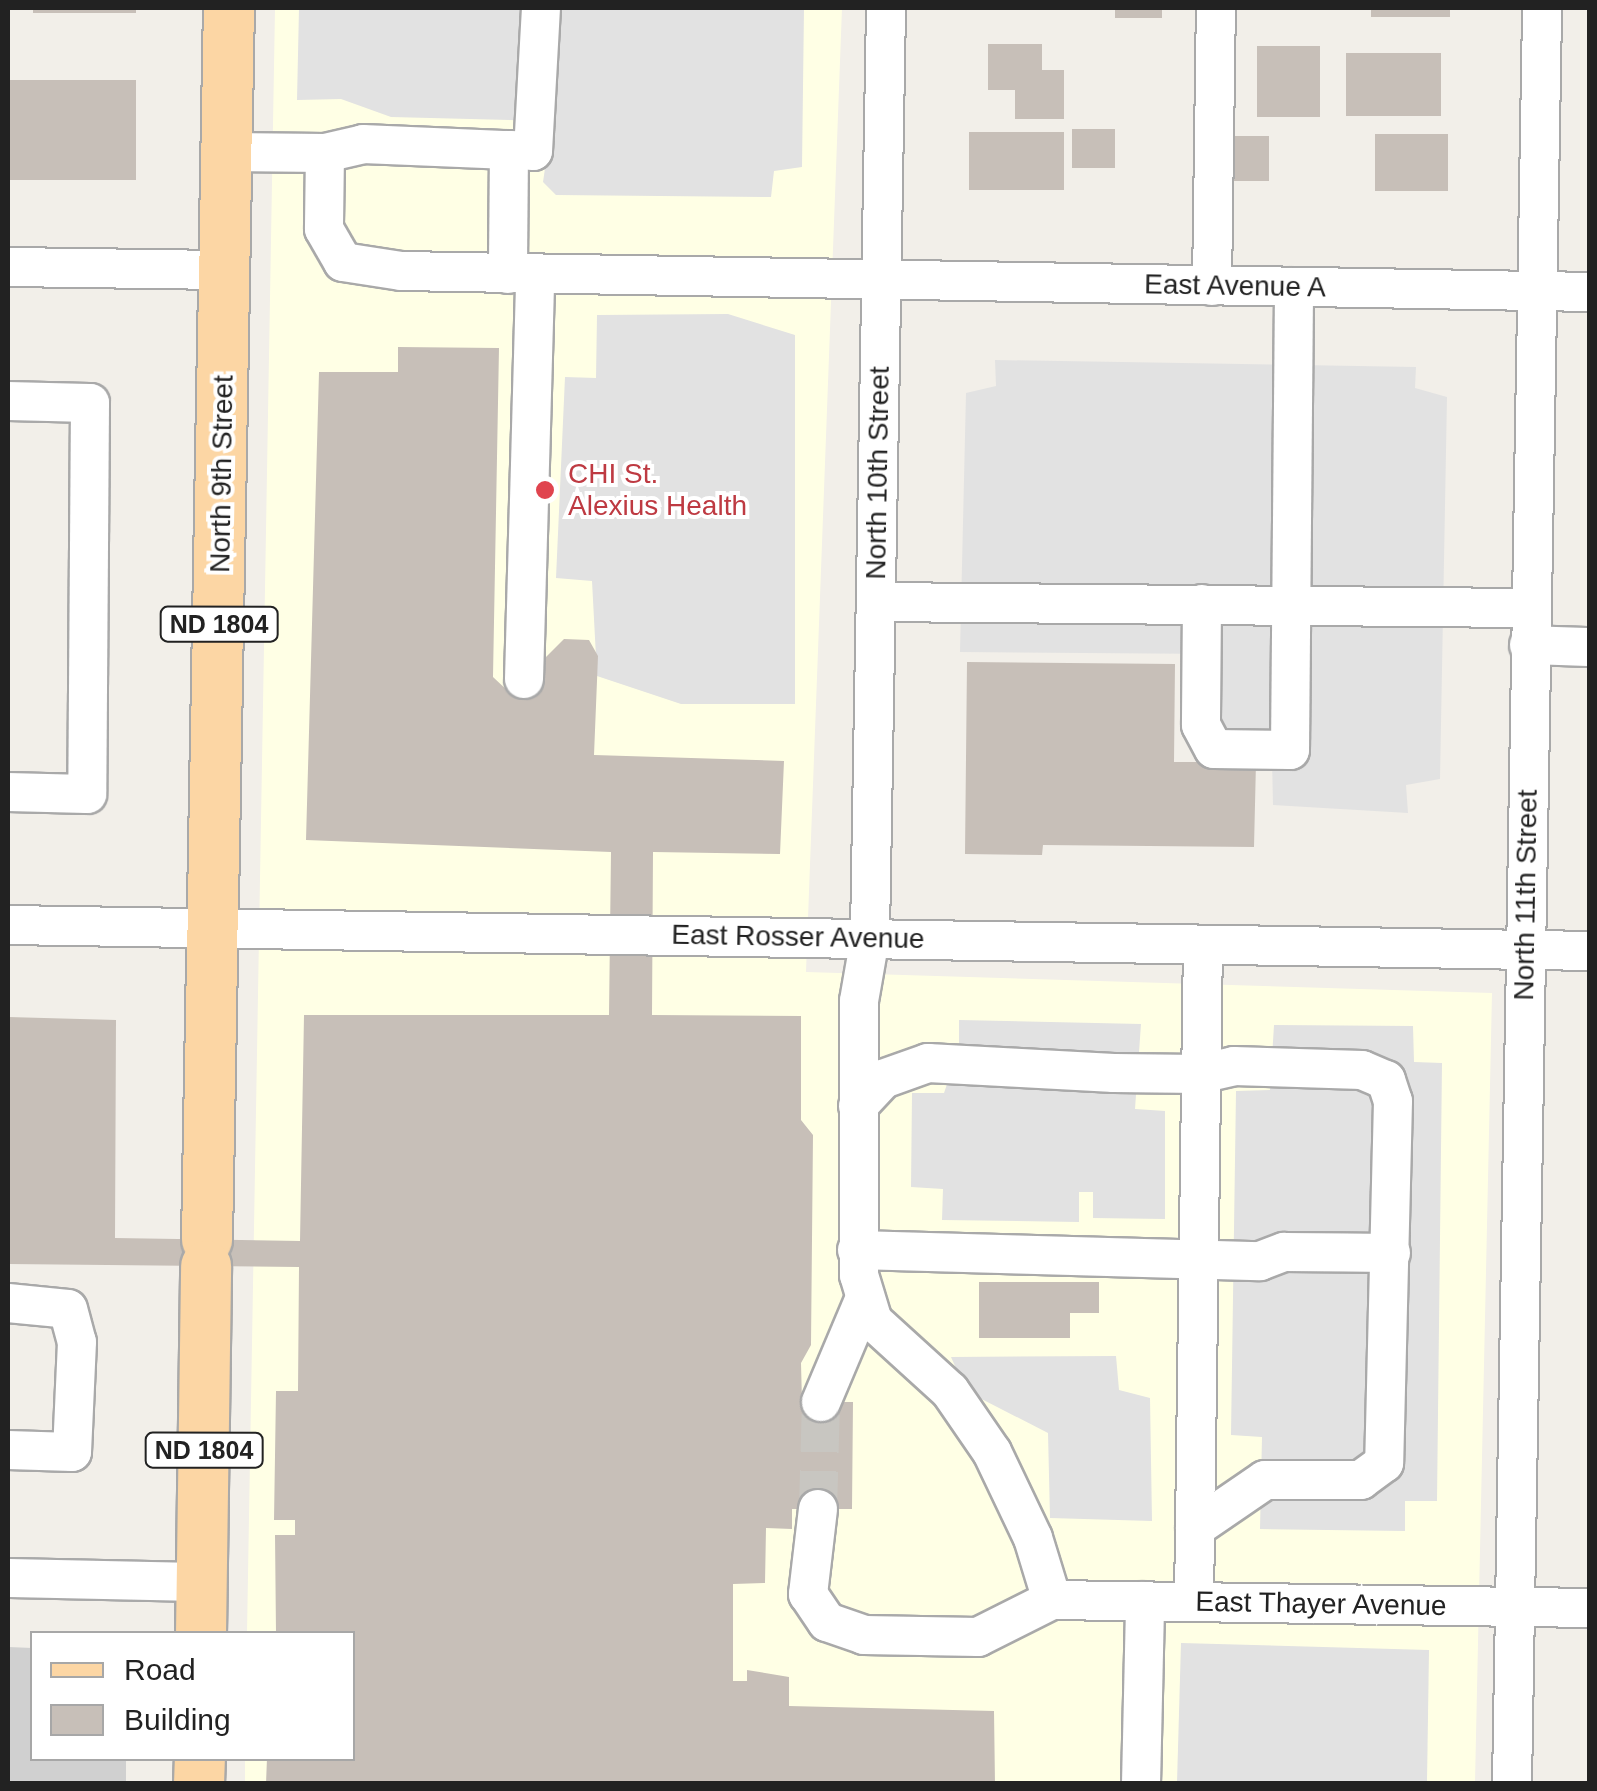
<!DOCTYPE html>
<style>
body{margin:0}
#map{position:relative;width:1597px;height:1791px;overflow:hidden;background:#f2efe9;font-family:Helvetica,sans-serif}
div>[style]{position:absolute}
.education>*{inset:0;background:#ffffe5}
.religious>*{inset:0;background:#d0d0d0}
.parking>*{inset:0;background:#e2e2e2}
.building>*{inset:0;background:#c7bfb8}
.minor-tunnel>*{height:38px;margin-top:-19px;transform-origin:0;background:repeating-linear-gradient(90deg,#c8c6c1 0 38px,transparent 0 57px)}
.roads{filter:drop-shadow(2px 0 #a9a9a9) drop-shadow(-2px 0 #a9a9a9) drop-shadow(0 2px #a9a9a9) drop-shadow(0 -2px #a9a9a9)}
.minor>*{height:38px;margin:-19px;padding:0 19px;transform-origin:19px;border-radius:19px;background:#fff}
.major>*{height:50px;margin:-25px;padding:0 25px;transform-origin:25px;border-radius:25px;background:#fcd6a4}
.dots>*{width:28px;height:28px;translate:-50% -50%;box-sizing:border-box;border:5px solid #fff;border-radius:50%}
span{translate:-50% -50%;white-space:nowrap;text-align:center;line-height:1.15;-webkit-text-stroke:8px #fff;paint-order:stroke}
.shield-label span{padding:2px 8px;background:#fff;border:2px solid;border-radius:8px;-webkit-text-stroke-width:0}
.shield-label{font-size:25px;color:#222;font-weight:700}
.street-label{font-size:28px;color:#222}
.health-label{font-size:28px;color:#be3a42}
.left{translate:0 -50%;text-align:left}
.frame{position:absolute;inset:0;border:10px solid #222;pointer-events:none}
.legend{position:absolute;left:30px;top:1631px;width:325px;height:130px;box-sizing:border-box;background:#fff;border:2px solid #a7a7a7;margin:0;padding:12px 18px;list-style:none;font-size:30px;color:#222}
.legend li{display:flex;align-items:center;gap:20px;height:50px}
.legend b{width:50px;border:2px solid #a7a7a7}
</style>
<div id="map">
<div class="education">
<i style="clip-path:polygon(275px 8px,842px 8px,806px 972px,1492px 993px,1475px 1783px,245px 1784px,245px 1759px,352px 1758px,352px 1634px,247px 1633px)"></i>
</div>
<div class="religious">
<i style="clip-path:polygon(8px 1647px,32px 1648px,32px 1758px,126px 1759px,126px 1783px,8px 1783px)"></i>
</div>
<div class="parking">
<i style="clip-path:polygon(299px 8px,804px 8px,802px 167px,774px 171px,771px 197px,556px 195px,543px 182px,552px 121px,391px 117px,341px 99px,297px 100px)"></i>
<i style="clip-path:polygon(728px 314px,795px 335px,795px 704px,681px 704px,597px 676px,592px 581px,556px 578px,565px 377px,596px 378px,597px 315px)"></i>
<i style="clip-path:polygon(995px 360px,1416px 367px,1415px 388px,1447px 397px,1440px 779px,1406px 785px,1408px 813px,1273px 805px,1272px 759px,1221px 759px,1219px 654px,960px 652px,966px 393px,996px 386px)"></i>
<i style="clip-path:polygon(959px 1020px,1141px 1024px,1135px 1109px,1165px 1111px,1165px 1219px,1093px 1218px,1093px 1192px,1079px 1192px,1079px 1222px,942px 1220px,943px 1189px,911px 1187px,912px 1093px,944px 1093px,959px 1049px)"></i>
<i style="clip-path:polygon(1274px 1025px,1413px 1026px,1414px 1062px,1442px 1063px,1437px 1501px,1405px 1501px,1405px 1531px,1260px 1529px,1262px 1437px,1231px 1435px,1236px 1091px,1270px 1090px)"></i>
<i style="clip-path:polygon(1116px 1356px,1119px 1390px,1150px 1398px,1152px 1521px,1050px 1518px,1048px 1433px,966px 1391px,951px 1357px)"></i>
<i style="clip-path:polygon(1181px 1643px,1429px 1650px,1427px 1783px,1177px 1783px)"></i>
</div>
<div class="building">
<i style="clip-path:polygon(33px 8px,136px 8px,136px 13px,33px 13px)"></i>
<i style="clip-path:polygon(1115px 8px,1162px 8px,1162px 18px,1115px 18px)"></i>
<i style="clip-path:polygon(1371px 8px,1450px 8px,1450px 17px,1371px 17px)"></i>
<i style="clip-path:polygon(988px 44px,1042px 44px,1042px 70px,1064px 70px,1064px 119px,1015px 119px,1015px 90px,988px 90px)"></i>
<i style="clip-path:polygon(1257px 46px,1320px 46px,1320px 117px,1257px 117px)"></i>
<i style="clip-path:polygon(1346px 53px,1441px 53px,1441px 116px,1346px 116px)"></i>
<i style="clip-path:polygon(8px 80px,136px 80px,136px 180px,8px 180px)"></i>
<i style="clip-path:polygon(1072px 129px,1115px 129px,1115px 168px,1072px 168px)"></i>
<i style="clip-path:polygon(969px 132px,1064px 132px,1064px 190px,969px 190px)"></i>
<i style="clip-path:polygon(1375px 134px,1448px 134px,1448px 191px,1375px 191px)"></i>
<i style="clip-path:polygon(1226px 136px,1269px 136px,1269px 181px,1226px 181px)"></i>
<i style="clip-path:polygon(398px 347px,499px 348px,493px 677px,510px 693px,564px 639px,589px 640px,598px 656px,594px 755px,784px 761px,780px 854px,653px 852px,652px 1015px,801px 1016px,801px 1120px,813px 1135px,811px 1345px,801px 1363px,802px 1402px,853px 1402px,852px 1509px,792px 1509px,792px 1529px,766px 1528px,765px 1583px,733px 1584px,733px 1681px,747px 1681px,747px 1670px,789px 1677px,789px 1706px,994px 1711px,995px 1784px,266px 1784px,267px 1758px,352px 1758px,352px 1634px,276px 1634px,275px 1535px,295px 1535px,295px 1520px,274px 1520px,276px 1391px,298px 1391px,299px 1267px,8px 1264px,8px 1017px,116px 1020px,115px 1238px,300px 1241px,304px 1015px,609px 1015px,611px 852px,306px 840px,319px 372px,398px 372px)"></i>
<i style="clip-path:polygon(967px 662px,1175px 664px,1174px 762px,1256px 762px,1254px 847px,1043px 845px,1042px 855px,965px 854px)"></i>
<i style="clip-path:polygon(979px 1282px,1099px 1282px,1099px 1313px,1070px 1313px,1070px 1338px,979px 1338px)"></i>
</div>
<div class="minor-tunnel">
<i style="left:818px;top:1509px;width:107px;rotate:-88.4deg"></i>
</div>
<div class="roads">
<div class="minor">
<i style="left:886px;top:8px;width:930px;rotate:90.99deg"></i>
<i style="left:870px;top:938px;width:64px;rotate:99.9deg"></i>
<i style="left:859px;top:1001px;width:274px;rotate:90deg"></i>
<i style="left:859px;top:1275px;width:48px;rotate:73.1deg"></i>
<i style="left:873px;top:1321px;width:104px;rotate:42.3deg"></i>
<i style="left:950px;top:1391px;width:74px;rotate:55.5deg"></i>
<i style="left:992px;top:1452px;width:95px;rotate:64.5deg"></i>
<i style="left:1033px;top:1538px;width:65px;rotate:73deg"></i>
<i style="left:509px;top:150px;width:24px;rotate:2deg"></i>
<i style="left:533px;top:151px;width:143px;rotate:-86.8deg"></i>
<i style="left:227px;top:152px;width:98px;rotate:0.6deg"></i>
<i style="left:325px;top:153px;width:39px;rotate:-13deg"></i>
<i style="left:363px;top:144px;width:146px;rotate:2.4deg"></i>
<i style="left:509px;top:150px;width:124px;rotate:90.5deg"></i>
<i style="left:325px;top:153px;width:76px;rotate:90.8deg"></i>
<i style="left:324px;top:229px;width:38px;rotate:60deg"></i>
<i style="left:343px;top:262px;width:59px;rotate:8.8deg"></i>
<i style="left:401px;top:271px;width:1189px;rotate:1.01deg"></i>
<i style="left:8px;top:267px;width:217px;rotate:0.8deg"></i>
<i style="left:1212px;top:286px;width:278px;rotate:-89.2deg"></i>
<i style="left:8px;top:401px;width:82px;rotate:1.4deg"></i>
<i style="left:90px;top:403px;width:391px;rotate:90.4deg"></i>
<i style="left:87px;top:794px;width:79px;rotate:-178.5deg"></i>
<i style="left:876px;top:602px;width:654px;rotate:0.53deg"></i>
<i style="left:1202px;top:604px;width:121px;rotate:90.5deg"></i>
<i style="left:1201px;top:725px;width:27px;rotate:62deg"></i>
<i style="left:1214px;top:749px;width:76px;rotate:0.8deg"></i>
<i style="left:1290px;top:750px;width:463px;rotate:-89.5deg"></i>
<i style="left:1529px;top:645px;width:61px;rotate:1.9deg"></i>
<i style="left:524px;top:679px;width:405px;rotate:-88.4deg"></i>
<i style="left:8px;top:925px;width:1582px;rotate:0.94deg"></i>
<i style="left:858px;top:1106px;width:37px;rotate:-47deg"></i>
<i style="left:883px;top:1079px;width:48px;rotate:-19.6deg"></i>
<i style="left:928px;top:1063px;width:186px;rotate:3.1deg"></i>
<i style="left:1114px;top:1073px;width:86px;rotate:0.7deg"></i>
<i style="left:1200px;top:1074px;width:35px;rotate:-13deg"></i>
<i style="left:1234px;top:1066px;width:128px;rotate:1.8deg"></i>
<i style="left:1362px;top:1070px;width:26px;rotate:23deg"></i>
<i style="left:1386px;top:1080px;width:22px;rotate:72deg"></i>
<i style="left:1393px;top:1101px;width:362px;rotate:91.4deg"></i>
<i style="left:1384px;top:1463px;width:29px;rotate:144deg"></i>
<i style="left:1361px;top:1480px;width:96px;rotate:180deg"></i>
<i style="left:1265px;top:1480px;width:85px;rotate:145.6deg"></i>
<i style="left:857px;top:1250px;width:403px;rotate:1.6deg"></i>
<i style="left:1260px;top:1261px;width:26px;rotate:-21deg"></i>
<i style="left:1284px;top:1252px;width:107px;rotate:0.5deg"></i>
<i style="left:8px;top:1303px;width:60px;rotate:5.7deg"></i>
<i style="left:68px;top:1309px;width:34px;rotate:75deg"></i>
<i style="left:77px;top:1342px;width:110px;rotate:92.6deg"></i>
<i style="left:72px;top:1452px;width:64px;rotate:-178.2deg"></i>
<i style="left:821px;top:1402px;width:111px;rotate:-67.1deg"></i>
<i style="left:818px;top:1509px;width:86px;rotate:96.7deg"></i>
<i style="left:808px;top:1594px;width:34px;rotate:56deg"></i>
<i style="left:827px;top:1622px;width:39px;rotate:19deg"></i>
<i style="left:864px;top:1635px;width:114px;rotate:1deg"></i>
<i style="left:978px;top:1637px;width:83px;rotate:-26.6deg"></i>
<i style="left:1052px;top:1600px;width:538px;rotate:0.85deg"></i>
<i style="left:8px;top:1578px;width:194px;rotate:1.2deg"></i>
<i style="left:1194px;top:1602px;width:657px;rotate:-89.22deg"></i>
<i style="left:1141px;top:1784px;width:183px;rotate:-88.7deg"></i>
<i style="left:1512px;top:1784px;width:1776px;rotate:-89.03deg"></i>
</div>
<div class="major">
<i style="left:207px;top:1240px;width:1232px;rotate:-88.98deg"></i>
<i style="left:201px;top:1634px;width:368px;rotate:-89.2deg"></i>
<i style="left:199px;top:1784px;width:26px;rotate:-88deg"></i>
</div>
</div>
<div class="dots">
<i style="left:545px;top:490px;background:#e0444e"></i>
</div>
<div class="shield-label">
<span style="left:219px;top:624px">ND 1804</span>
<span style="left:204px;top:1450px">ND 1804</span>
</div>
<div class="street-label">
<span style="left:1235px;top:286px;rotate:1deg">East Avenue A</span>
<span style="left:878px;top:473px;rotate:-89deg">North 10th Street</span>
<span style="left:222px;top:474px;rotate:-89deg">North 9th Street</span>
<span style="left:1526px;top:895px;rotate:-89deg">North 11th Street</span>
<span style="left:798px;top:937px;rotate:1deg">East Rosser Avenue</span>
<span style="left:1321px;top:1604px;rotate:1deg">East Thayer Avenue</span>
</div>
<div class="health-label">
<span class="left" style="left:568px;top:490px">CHI St.<br>Alexius Health</span>
</div>
<div class="frame"></div>
<ul class="legend">
<li><b style="height:12px;background:#fcd6a4"></b>Road</li>
<li><b style="height:28px;background:#c7bfb8"></b>Building</li>
</ul>
</div>
